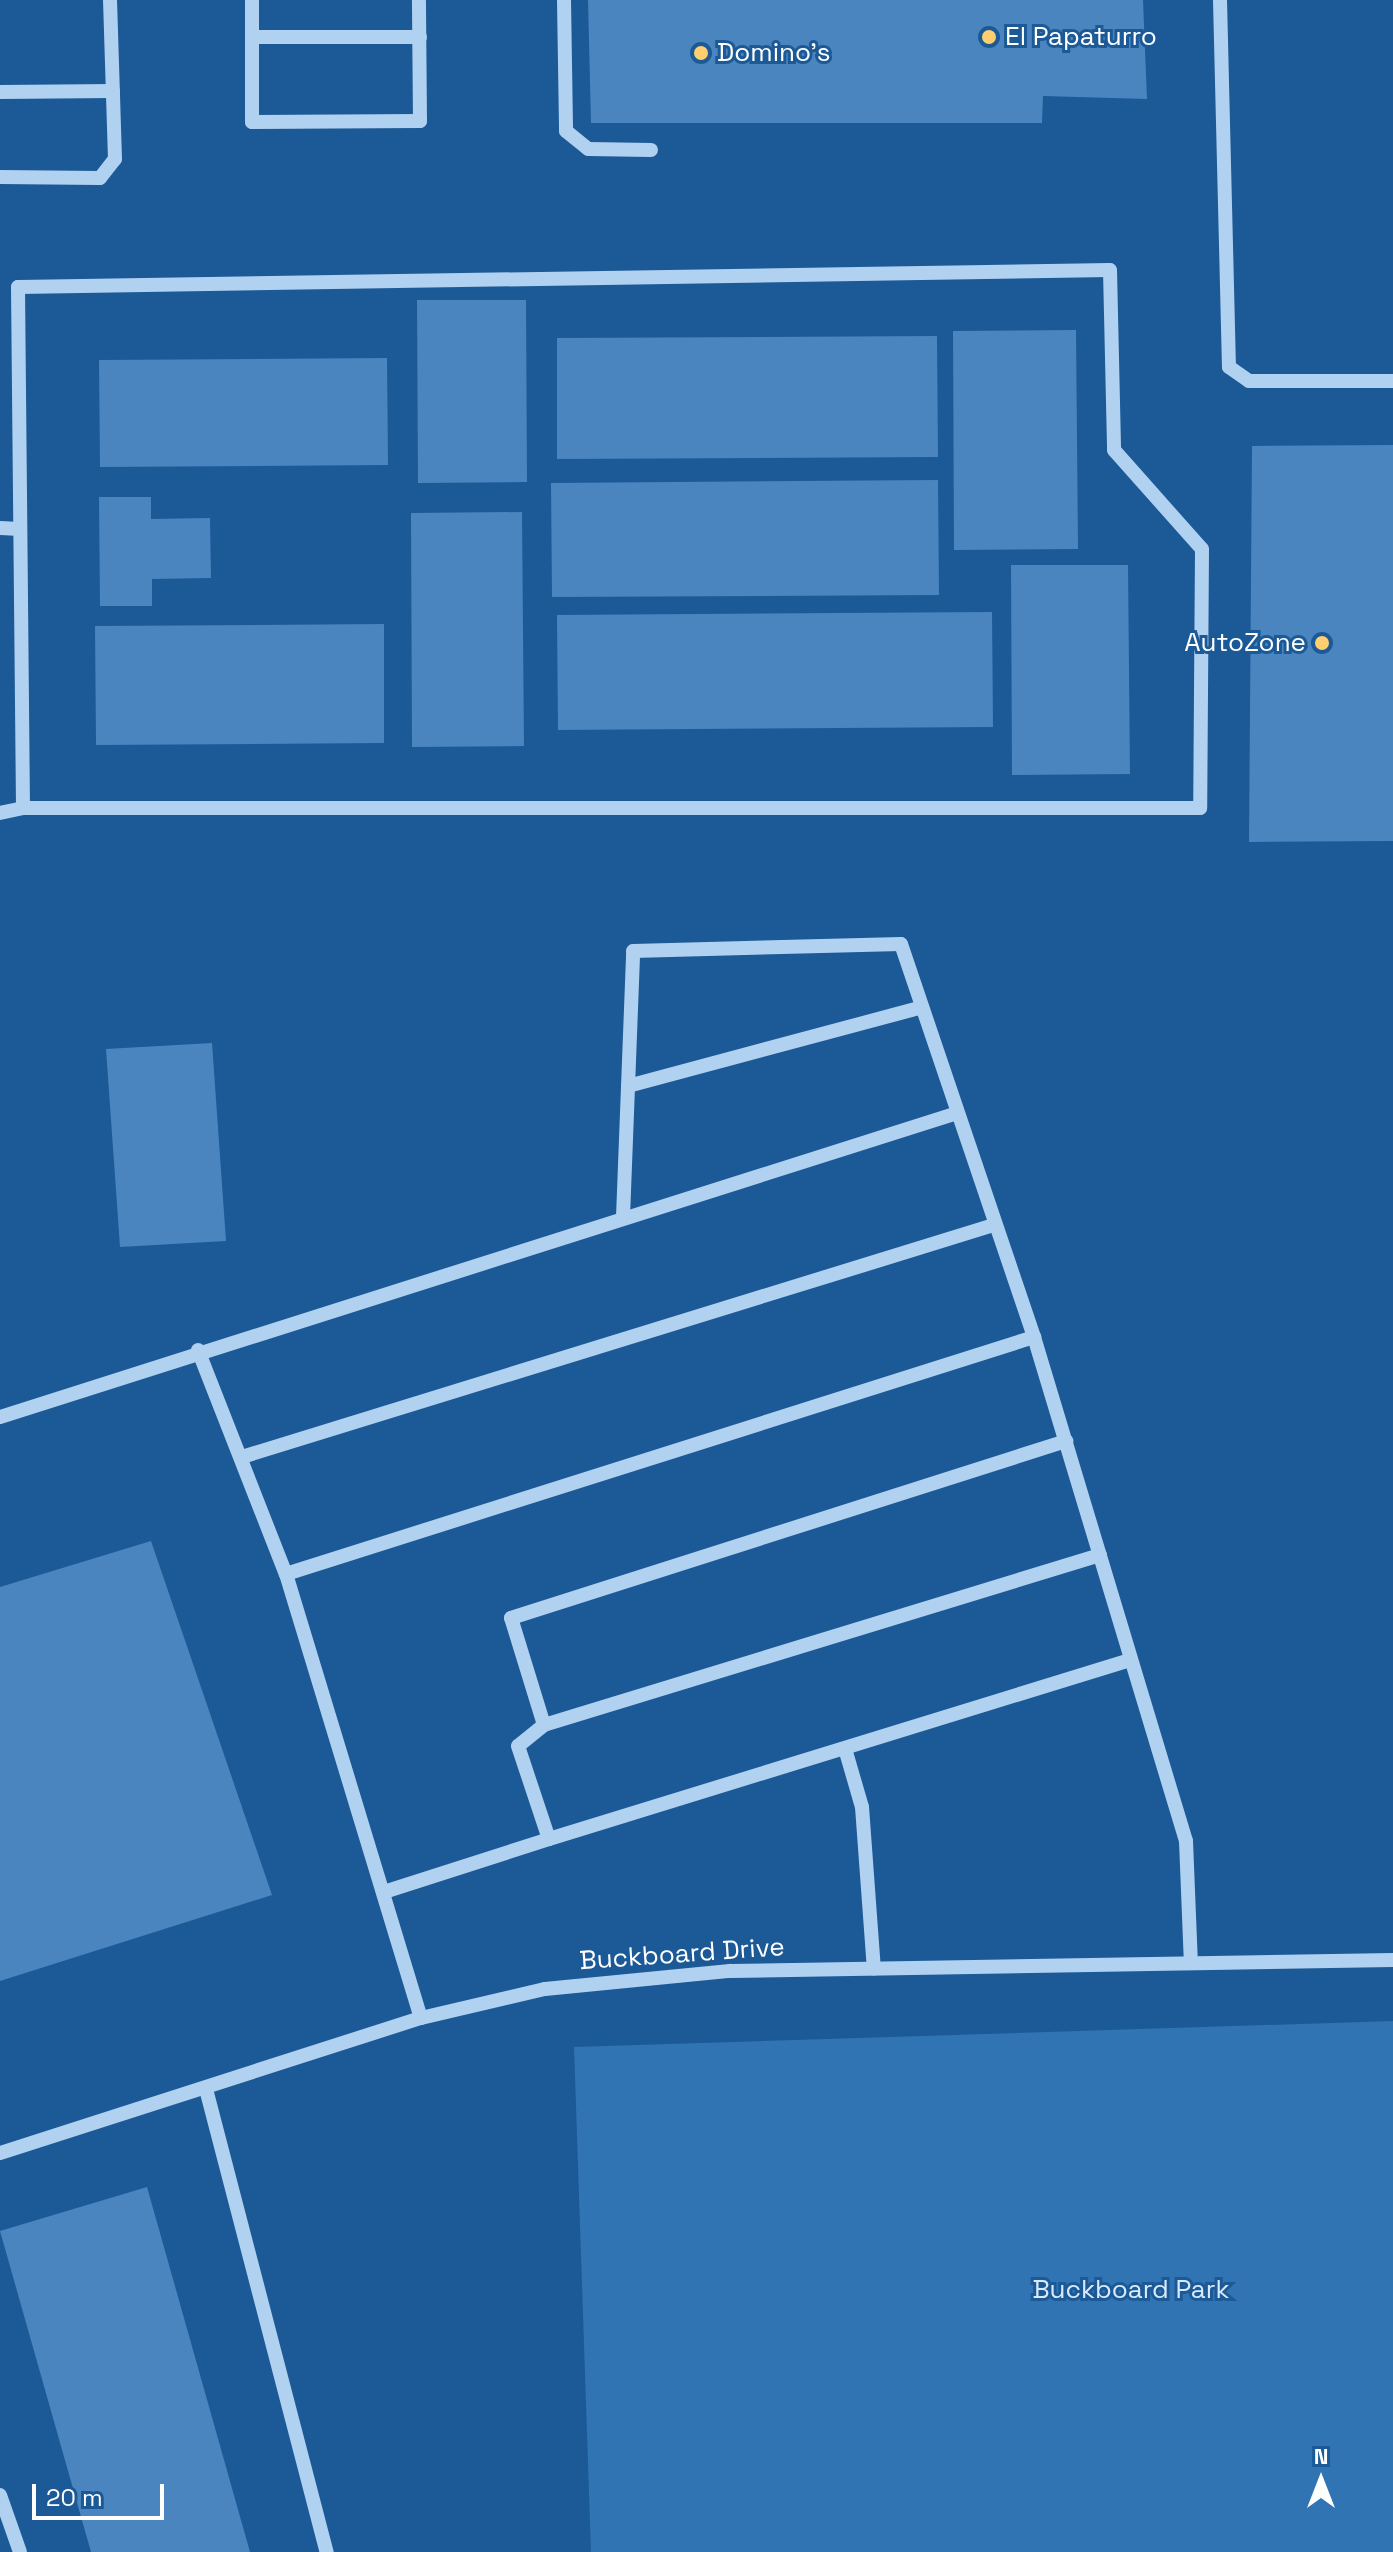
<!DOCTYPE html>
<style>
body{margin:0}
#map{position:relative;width:1393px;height:2552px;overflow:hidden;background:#1c5997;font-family:"Space Grotesk",sans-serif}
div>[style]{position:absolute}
.green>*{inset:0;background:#3074b4}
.building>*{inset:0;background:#4a85bf}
.minor>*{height:14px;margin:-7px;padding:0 7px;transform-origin:7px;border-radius:7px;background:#b1d1f0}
.dots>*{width:22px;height:22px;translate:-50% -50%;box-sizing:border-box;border:4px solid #1c5997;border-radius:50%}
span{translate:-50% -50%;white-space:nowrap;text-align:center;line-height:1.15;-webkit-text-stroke:6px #1c5997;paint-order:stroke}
.poi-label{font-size:26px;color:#fff}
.left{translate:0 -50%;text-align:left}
.right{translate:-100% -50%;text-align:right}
.street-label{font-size:26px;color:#fff}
.park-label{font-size:26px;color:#d8eafb}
.north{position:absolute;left:1281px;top:2440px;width:80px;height:80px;-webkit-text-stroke:6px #1c5997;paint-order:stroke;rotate:0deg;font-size:22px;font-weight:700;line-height:32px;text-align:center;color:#fff}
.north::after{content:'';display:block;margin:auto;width:28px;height:36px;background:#fff;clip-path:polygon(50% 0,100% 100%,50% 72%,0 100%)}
.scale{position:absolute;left:32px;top:2484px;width:132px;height:36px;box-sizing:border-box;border:4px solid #fff;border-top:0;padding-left:10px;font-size:24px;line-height:28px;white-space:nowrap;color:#fff;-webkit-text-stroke:6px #1c5997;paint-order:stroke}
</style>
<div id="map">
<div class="green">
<i style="clip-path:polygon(1393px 2021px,1393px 2552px,591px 2552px,574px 2047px)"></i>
</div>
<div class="building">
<i style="clip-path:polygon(588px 0,1143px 0,1147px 99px,1043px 96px,1042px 123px,591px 123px)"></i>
<i style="clip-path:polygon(417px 300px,526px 300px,527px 482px,418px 483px)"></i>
<i style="clip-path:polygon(1076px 330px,1078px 549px,954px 550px,953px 331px)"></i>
<i style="clip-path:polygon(937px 336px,938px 457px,557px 459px,557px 338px)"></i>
<i style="clip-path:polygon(387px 358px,388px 465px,100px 467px,99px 360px)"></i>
<i style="clip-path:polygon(1393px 445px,1393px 841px,1249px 842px,1252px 446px)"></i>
<i style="clip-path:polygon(938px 480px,939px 595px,552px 597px,551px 483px)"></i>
<i style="clip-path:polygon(99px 497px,151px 497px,151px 519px,210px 518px,211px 578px,152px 579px,152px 606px,100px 606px)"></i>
<i style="clip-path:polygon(522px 512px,524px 746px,412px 747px,411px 513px)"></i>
<i style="clip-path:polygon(1011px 565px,1128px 565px,1130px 774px,1012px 775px)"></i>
<i style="clip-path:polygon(992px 612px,993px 727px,558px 730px,557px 615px)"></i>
<i style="clip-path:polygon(384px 624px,384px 743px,96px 745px,95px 626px)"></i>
<i style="clip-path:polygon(212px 1043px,226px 1241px,120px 1247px,106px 1049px)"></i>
<i style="clip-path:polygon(151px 1541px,272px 1895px,0 1981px,0 1587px)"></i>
<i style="clip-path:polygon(147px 2187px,250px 2552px,91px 2552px,0 2231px)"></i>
</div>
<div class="minor">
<i style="left:252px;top:0;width:122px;rotate:90deg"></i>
<i style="left:252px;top:122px;width:168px;rotate:-0.3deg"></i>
<i style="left:420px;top:121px;width:121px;rotate:-90.5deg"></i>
<i style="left:564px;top:0;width:131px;rotate:89.1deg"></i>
<i style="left:566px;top:131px;width:28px;rotate:39deg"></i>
<i style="left:588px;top:149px;width:63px;rotate:0.9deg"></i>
<i style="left:1220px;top:0;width:367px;rotate:88.6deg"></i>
<i style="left:1229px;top:367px;width:24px;rotate:35deg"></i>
<i style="left:1249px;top:381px;width:144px"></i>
<i style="left:252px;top:37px;width:168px"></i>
<i style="left:0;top:92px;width:113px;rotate:-0.5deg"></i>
<i style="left:0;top:177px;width:100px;rotate:0.6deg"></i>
<i style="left:100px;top:178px;width:24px;rotate:-52deg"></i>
<i style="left:115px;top:159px;width:159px;rotate:-91.8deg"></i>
<i style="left:1110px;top:270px;width:180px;rotate:88.7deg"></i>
<i style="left:1114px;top:450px;width:132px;rotate:48.4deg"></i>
<i style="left:1202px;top:549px;width:259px;rotate:90.4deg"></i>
<i style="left:1200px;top:808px;width:1177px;rotate:180deg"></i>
<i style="left:23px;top:808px;width:521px;rotate:-90.55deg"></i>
<i style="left:18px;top:287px;width:1092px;rotate:-0.89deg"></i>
<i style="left:0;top:528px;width:20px;rotate:3deg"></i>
<i style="left:0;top:813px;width:24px;rotate:-12deg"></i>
<i style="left:628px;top:1086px;width:304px;rotate:-15deg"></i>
<i style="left:623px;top:1217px;width:266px;rotate:-87.8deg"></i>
<i style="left:633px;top:951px;width:268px;rotate:-1.5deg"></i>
<i style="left:901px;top:944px;width:415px;rotate:71.3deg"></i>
<i style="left:1034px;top:1337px;width:526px;rotate:73.22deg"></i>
<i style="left:1186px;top:1841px;width:122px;rotate:87.7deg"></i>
<i style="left:198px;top:1350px;width:241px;rotate:68.6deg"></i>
<i style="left:286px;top:1574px;width:464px;rotate:73.1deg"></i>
<i style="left:0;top:1417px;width:1004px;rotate:-17.62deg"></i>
<i style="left:242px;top:1457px;width:787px;rotate:-17.15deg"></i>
<i style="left:1100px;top:1555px;width:581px;rotate:163deg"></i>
<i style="left:544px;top:1725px;width:33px;rotate:141deg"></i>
<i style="left:518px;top:1746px;width:98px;rotate:71.6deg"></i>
<i style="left:549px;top:1839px;width:608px;rotate:-17.12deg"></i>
<i style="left:286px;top:1574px;width:785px;rotate:-17.58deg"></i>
<i style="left:544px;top:1725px;width:112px;rotate:-107.1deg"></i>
<i style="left:511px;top:1618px;width:583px;rotate:-17.69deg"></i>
<i style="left:846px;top:1752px;width:57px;rotate:73.8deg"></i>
<i style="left:862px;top:1807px;width:162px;rotate:85.8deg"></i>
<i style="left:384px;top:1892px;width:173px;rotate:-17.8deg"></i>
<i style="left:206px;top:2089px;width:479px;rotate:75.4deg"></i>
<i style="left:0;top:2153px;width:442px;rotate:-17.8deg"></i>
<i style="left:421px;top:2018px;width:127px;rotate:-13.2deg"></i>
<i style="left:545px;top:1989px;width:186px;rotate:-5.6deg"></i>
<i style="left:730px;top:1971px;width:663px;rotate:-0.95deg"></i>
<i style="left:0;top:2495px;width:60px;rotate:70.7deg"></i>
</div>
<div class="dots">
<i style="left:989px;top:37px;background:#ffce6f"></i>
<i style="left:701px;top:53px;background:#ffce6f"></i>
<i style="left:1322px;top:643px;background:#ffce6f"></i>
</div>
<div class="poi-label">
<span class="left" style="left:1005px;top:37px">El Papaturro</span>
<span class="left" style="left:717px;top:53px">Domino's</span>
<span class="right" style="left:1306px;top:643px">AutoZone</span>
</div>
<div class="street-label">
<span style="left:682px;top:1954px;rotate:-4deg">Buckboard Drive</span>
</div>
<div class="park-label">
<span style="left:1131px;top:2290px">Buckboard Park</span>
</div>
<div class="north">N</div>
<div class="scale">20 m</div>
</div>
